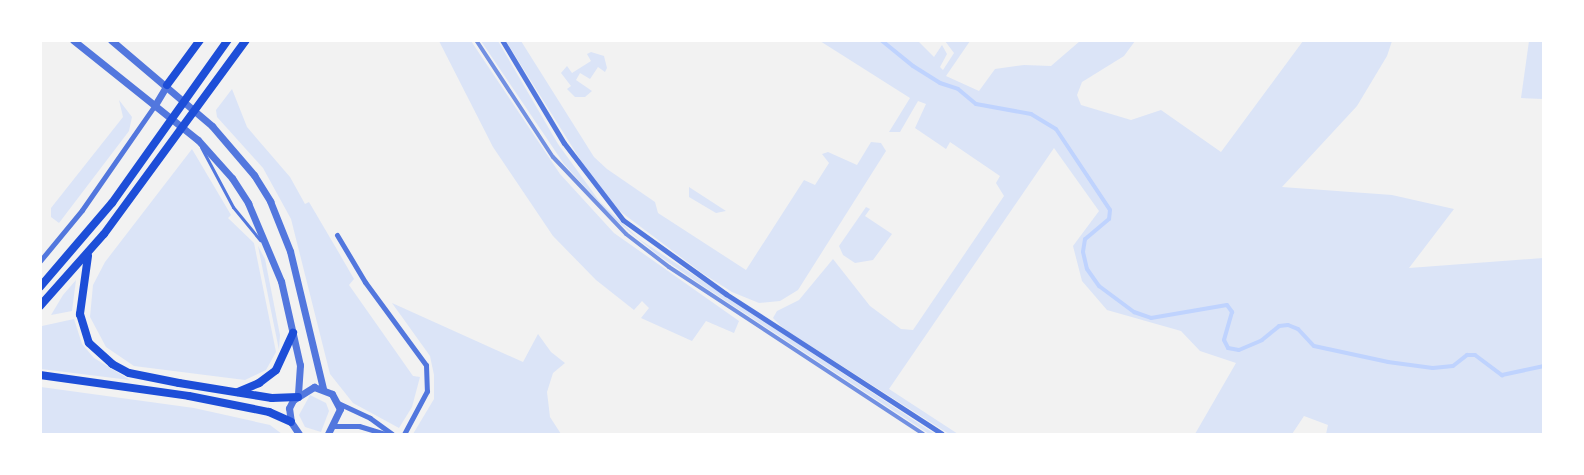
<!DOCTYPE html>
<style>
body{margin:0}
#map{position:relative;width:1584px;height:475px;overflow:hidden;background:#f2f2f2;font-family:"Open Sans",sans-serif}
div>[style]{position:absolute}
.green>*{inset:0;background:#dbe4f7}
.stream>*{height:4px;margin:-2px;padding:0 2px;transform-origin:2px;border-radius:2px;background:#bfd3fe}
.service>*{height:3px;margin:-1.5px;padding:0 1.5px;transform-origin:1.5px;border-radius:1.5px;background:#5277de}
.minor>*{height:5px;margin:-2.5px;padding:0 2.5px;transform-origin:2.5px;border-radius:2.5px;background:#5277de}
.tertiary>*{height:7px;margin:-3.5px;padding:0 3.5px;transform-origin:3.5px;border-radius:3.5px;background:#5277de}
.secondary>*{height:8px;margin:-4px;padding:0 4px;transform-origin:4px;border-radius:4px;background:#1d4ed8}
.rail>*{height:4px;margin:-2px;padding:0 2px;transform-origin:2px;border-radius:2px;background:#7290e2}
span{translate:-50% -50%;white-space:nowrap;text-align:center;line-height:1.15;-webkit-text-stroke:6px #fff;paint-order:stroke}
.frame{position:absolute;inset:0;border:42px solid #fff;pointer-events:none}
</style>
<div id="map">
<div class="green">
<i style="clip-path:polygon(439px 41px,471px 41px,560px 174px,614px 233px,739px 321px,734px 333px,706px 321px,692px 341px,641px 318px,649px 308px,642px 301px,634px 310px,596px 280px,553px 236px,493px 147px)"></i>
<i style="clip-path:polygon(481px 41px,498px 41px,558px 144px,600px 202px,639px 239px,935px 434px,929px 434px,703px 286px,659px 256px,613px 218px,564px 164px)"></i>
<i style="clip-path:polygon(506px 41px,521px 41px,594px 157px,607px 169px,655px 202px,658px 213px,746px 270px,804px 180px,815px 185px,829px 163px,822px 154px,828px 152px,857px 165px,871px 142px,881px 143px,886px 151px,798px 290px,780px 301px,759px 303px,732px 292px,702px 273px,617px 209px,583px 164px)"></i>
<i style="clip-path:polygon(820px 41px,918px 41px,934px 57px,942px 45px,947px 54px,940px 67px,943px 70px,954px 53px,945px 41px,970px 41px,946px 76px,979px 91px,995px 69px,1024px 65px,1051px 66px,1080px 41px,1135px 41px,1124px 56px,1082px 82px,1077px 95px,1081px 105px,1131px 120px,1161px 110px,1221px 152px,1303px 41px,1392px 41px,1387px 56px,1357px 106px,1282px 187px,1392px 195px,1454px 209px,1409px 268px,1543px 258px,1543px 434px,1326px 434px,1328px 425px,1304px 416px,1292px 434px,1195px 434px,1236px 363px,1200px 351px,1181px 331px,1107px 310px,1082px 281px,1073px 246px,1099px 211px,1054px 148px,889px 389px,958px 434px,949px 434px,784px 329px,773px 318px,777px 311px,799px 300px,833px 259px,870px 306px,901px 329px,913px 330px,1004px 196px,996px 183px,1000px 176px,950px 142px,946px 149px,915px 128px,926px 104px,918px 101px,900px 132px,889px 132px,910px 98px)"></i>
<i style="clip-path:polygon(1529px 41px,1543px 41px,1543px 99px,1521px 98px)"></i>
<i style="clip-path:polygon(591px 52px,604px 56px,607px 68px,605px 72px,598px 67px,590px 79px,580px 73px,576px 80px,592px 91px,585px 97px,575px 97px,567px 89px,571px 86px,561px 73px,567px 66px,572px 73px,591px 61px,587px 54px)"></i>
<i style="clip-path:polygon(232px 89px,247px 127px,290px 177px,305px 204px,309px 202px,339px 253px,354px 279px,349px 285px,413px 376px,420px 377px,412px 407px,399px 428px,353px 403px,330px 374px,291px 219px,263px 168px,217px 117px,216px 110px)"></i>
<i style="clip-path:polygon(119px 100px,132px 117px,129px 131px,59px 223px,51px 217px,51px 208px,123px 117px)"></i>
<i style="clip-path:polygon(192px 149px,231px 215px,228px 218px,254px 243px,276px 352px,266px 370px,245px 380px,134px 366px,106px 347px,90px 317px,93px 285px,105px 262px)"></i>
<i style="clip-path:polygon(689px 187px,726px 211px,716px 213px,689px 197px)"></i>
<i style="clip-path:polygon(866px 207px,870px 209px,865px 216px,892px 234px,873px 260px,855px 263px,843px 255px,839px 246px)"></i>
<i style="clip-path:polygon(258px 246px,265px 259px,280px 335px,279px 350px)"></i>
<i style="clip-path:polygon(76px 280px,72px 311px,51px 315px,63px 295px)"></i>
<i style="clip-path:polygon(392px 303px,523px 362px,538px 334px,551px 352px,565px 363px,553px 373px,547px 392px,550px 417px,561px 434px,413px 434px,434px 399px,434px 375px,430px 356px)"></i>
<i style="clip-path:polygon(74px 319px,82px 344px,94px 358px,130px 380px,41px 369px,42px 326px)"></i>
<i style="clip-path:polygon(41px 387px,194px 408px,270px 425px,282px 434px,41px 434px)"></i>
<i style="clip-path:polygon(310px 395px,326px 403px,329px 411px,321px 432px,305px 427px,299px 415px)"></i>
</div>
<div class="stream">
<i style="left:881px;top:40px;width:41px;rotate:39.1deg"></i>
<i style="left:913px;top:66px;width:32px;rotate:32deg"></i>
<i style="left:940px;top:83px;width:19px;rotate:18deg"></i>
<i style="left:958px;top:89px;width:23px;rotate:40deg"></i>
<i style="left:976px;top:104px;width:56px;rotate:10.3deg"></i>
<i style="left:1031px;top:114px;width:29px;rotate:31deg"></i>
<i style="left:1056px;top:129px;width:97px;rotate:56.3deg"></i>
<i style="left:1110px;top:210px;width:9px;rotate:96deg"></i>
<i style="left:1109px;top:219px;width:31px;rotate:140deg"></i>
<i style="left:1085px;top:239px;width:13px;rotate:99deg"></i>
<i style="left:1083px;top:252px;width:17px;rotate:77deg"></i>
<i style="left:1087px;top:269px;width:21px;rotate:55deg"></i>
<i style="left:1099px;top:286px;width:44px;rotate:36.6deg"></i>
<i style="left:1134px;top:312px;width:18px;rotate:19deg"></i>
<i style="left:1151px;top:318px;width:77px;rotate:-9.7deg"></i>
<i style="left:1227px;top:305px;width:9px;rotate:54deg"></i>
<i style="left:1232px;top:312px;width:29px;rotate:106deg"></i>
<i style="left:1224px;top:340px;width:9px;rotate:63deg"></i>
<i style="left:1228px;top:348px;width:11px;rotate:10deg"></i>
<i style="left:1239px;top:350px;width:25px;rotate:-23deg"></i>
<i style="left:1262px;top:340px;width:22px;rotate:-39deg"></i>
<i style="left:1279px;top:326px;width:9px;rotate:-6deg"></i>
<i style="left:1288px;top:325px;width:11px;rotate:22deg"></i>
<i style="left:1298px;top:329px;width:23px;rotate:47deg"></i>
<i style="left:1314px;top:346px;width:76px;rotate:12.2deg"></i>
<i style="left:1388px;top:362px;width:45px;rotate:7.6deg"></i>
<i style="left:1433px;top:368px;width:20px;rotate:-6deg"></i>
<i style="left:1453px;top:366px;width:18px;rotate:-38deg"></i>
<i style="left:1467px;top:355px;width:8px"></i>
<i style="left:1475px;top:355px;width:34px;rotate:37deg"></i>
<i style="left:1502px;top:375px;width:43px;rotate:-12.1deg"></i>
</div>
<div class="service">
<i style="left:201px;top:147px;width:68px;rotate:61.9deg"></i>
<i style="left:233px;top:207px;width:43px;rotate:50.7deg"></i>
</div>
<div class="minor">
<i style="left:502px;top:40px;width:120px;rotate:59deg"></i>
<i style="left:564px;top:143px;width:97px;rotate:52.5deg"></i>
<i style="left:623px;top:220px;width:127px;rotate:35.7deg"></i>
<i style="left:726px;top:294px;width:257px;rotate:32.9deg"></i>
<i style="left:337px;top:235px;width:55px;rotate:59.2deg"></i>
<i style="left:365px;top:282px;width:103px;rotate:53.7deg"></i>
<i style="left:426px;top:365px;width:26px;rotate:88deg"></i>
<i style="left:427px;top:391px;width:49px;rotate:118.1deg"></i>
<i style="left:40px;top:261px;width:66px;rotate:-50.5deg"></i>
<i style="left:82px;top:210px;width:128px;rotate:-55.2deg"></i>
<i style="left:338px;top:403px;width:35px;rotate:25deg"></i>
<i style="left:370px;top:418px;width:27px;rotate:36deg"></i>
<i style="left:335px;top:426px;width:24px"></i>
<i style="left:359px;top:426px;width:28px;rotate:17deg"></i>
</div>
<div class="tertiary">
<i style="left:73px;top:40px;width:160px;rotate:38.7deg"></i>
<i style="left:198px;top:140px;width:51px;rotate:48.2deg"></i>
<i style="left:232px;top:178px;width:30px;rotate:57deg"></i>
<i style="left:248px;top:203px;width:85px;rotate:67.1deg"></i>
<i style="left:281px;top:281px;width:86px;rotate:77.3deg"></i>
<i style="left:300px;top:365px;width:32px;rotate:94deg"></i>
<i style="left:111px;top:40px;width:133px;rotate:40.4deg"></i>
<i style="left:212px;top:126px;width:65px;rotate:49.4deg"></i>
<i style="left:254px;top:175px;width:31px;rotate:58deg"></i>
<i style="left:270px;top:201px;width:54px;rotate:68.2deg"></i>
<i style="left:290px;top:251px;width:141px;rotate:76.5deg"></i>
<i style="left:155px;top:105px;width:23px;rotate:-59deg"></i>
<i style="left:299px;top:434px;width:14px;rotate:-124deg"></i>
<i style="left:291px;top:422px;width:14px;rotate:-98deg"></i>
<i style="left:289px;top:408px;width:9px;rotate:-63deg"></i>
<i style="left:293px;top:400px;width:25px;rotate:-32deg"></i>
<i style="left:314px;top:387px;width:19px;rotate:21deg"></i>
<i style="left:332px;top:394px;width:17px;rotate:62deg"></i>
<i style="left:340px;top:409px;width:28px;rotate:116deg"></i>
</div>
<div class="secondary">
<i style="left:167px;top:85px;width:56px;rotate:-53.7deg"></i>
<i style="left:88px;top:256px;width:59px;rotate:97.9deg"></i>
<i style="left:80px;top:314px;width:30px;rotate:73deg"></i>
<i style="left:89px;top:343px;width:31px;rotate:42deg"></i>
<i style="left:112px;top:364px;width:19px;rotate:28deg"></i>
<i style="left:129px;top:373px;width:51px;rotate:11.3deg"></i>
<i style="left:179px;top:383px;width:94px;rotate:9.2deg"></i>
<i style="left:272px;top:398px;width:26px;rotate:-2deg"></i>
<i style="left:40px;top:287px;width:111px;rotate:-49.4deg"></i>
<i style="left:112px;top:203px;width:200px;rotate:-54.6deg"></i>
<i style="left:40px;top:306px;width:96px;rotate:-48.4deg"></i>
<i style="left:104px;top:234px;width:240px;rotate:-53.8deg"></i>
<i style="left:40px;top:375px;width:150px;rotate:8deg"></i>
<i style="left:189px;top:396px;width:82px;rotate:11.3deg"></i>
<i style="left:269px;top:412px;width:24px;rotate:24deg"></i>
<i style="left:238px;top:392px;width:23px;rotate:-23deg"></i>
<i style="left:259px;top:383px;width:21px;rotate:-37deg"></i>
<i style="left:276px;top:370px;width:41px;rotate:-65.3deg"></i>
</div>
<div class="rail">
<i style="left:476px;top:40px;width:140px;rotate:56.7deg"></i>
<i style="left:553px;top:157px;width:106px;rotate:46.5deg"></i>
<i style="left:626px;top:234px;width:54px;rotate:37.5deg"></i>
<i style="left:669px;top:267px;width:304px;rotate:33.3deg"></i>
</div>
<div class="frame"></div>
</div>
